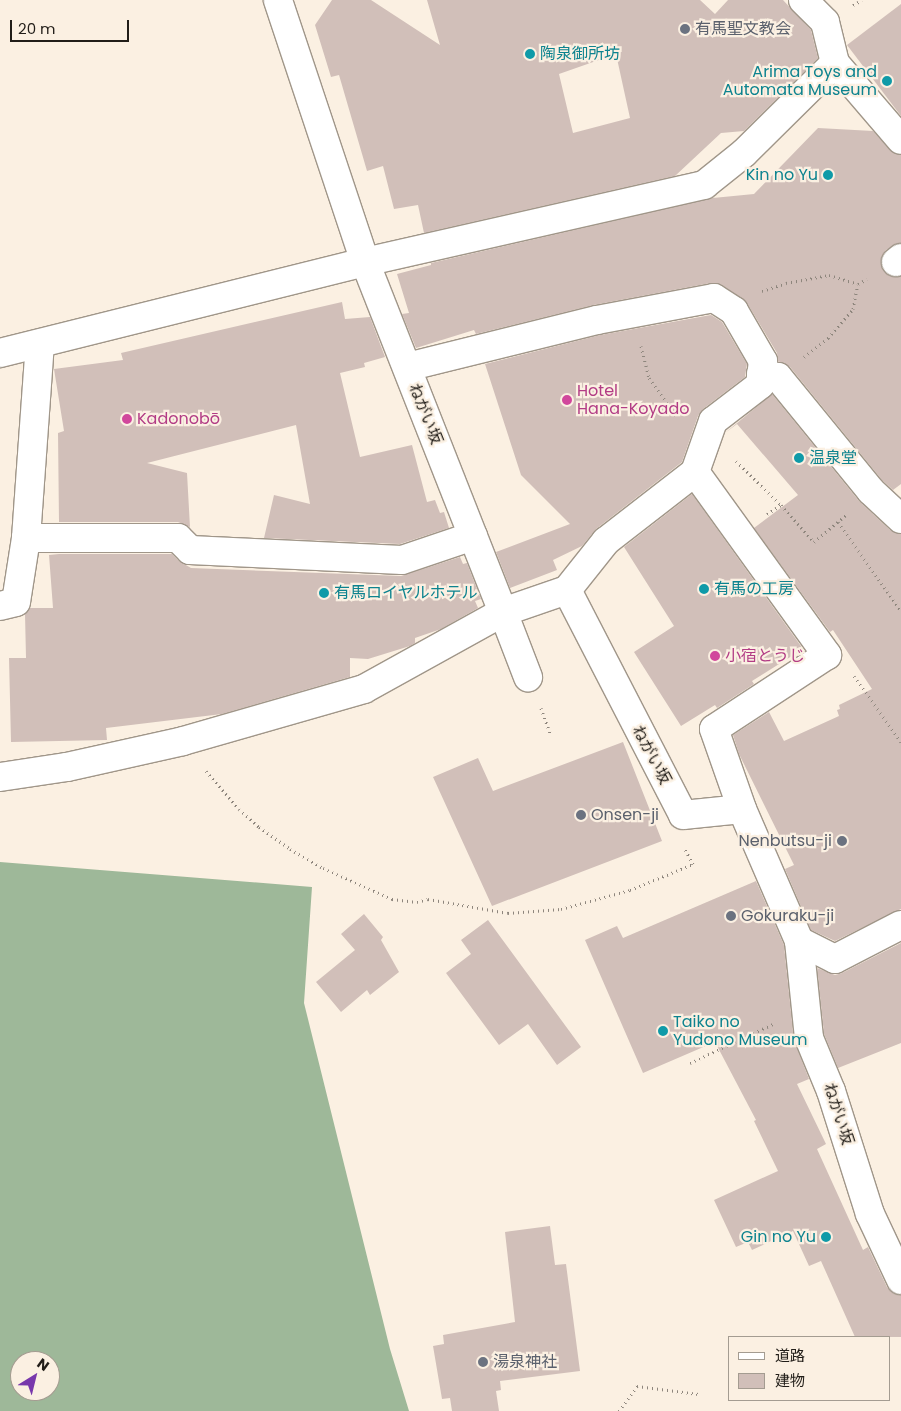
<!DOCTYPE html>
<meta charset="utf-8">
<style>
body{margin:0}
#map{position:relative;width:901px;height:1411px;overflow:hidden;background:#fbf0e2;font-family:Poppins,"Noto Sans JP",sans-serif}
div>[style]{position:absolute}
.forest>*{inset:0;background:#9eb899}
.building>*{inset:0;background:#d1bfb9}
.path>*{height:3px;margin-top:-1.5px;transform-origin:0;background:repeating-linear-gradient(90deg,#8e867d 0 1px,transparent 0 5px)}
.roads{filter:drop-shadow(1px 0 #a09689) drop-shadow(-1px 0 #a09689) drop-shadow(0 1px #a09689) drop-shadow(0 -1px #a09689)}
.street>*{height:28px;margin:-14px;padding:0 14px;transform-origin:14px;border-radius:14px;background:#fff}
.secondary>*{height:28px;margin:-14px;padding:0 14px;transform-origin:14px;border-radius:14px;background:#fff}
.dots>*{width:14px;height:14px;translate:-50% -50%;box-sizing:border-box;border:2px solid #fbf0e2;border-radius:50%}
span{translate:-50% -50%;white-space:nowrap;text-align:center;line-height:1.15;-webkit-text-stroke:4.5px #fbf0e2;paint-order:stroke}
.worship-label{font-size:16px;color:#5b616d}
.left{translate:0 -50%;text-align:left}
.right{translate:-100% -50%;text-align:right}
.culture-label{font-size:16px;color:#0d838f}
.hotel-label{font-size:16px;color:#b23c85}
.street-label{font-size:16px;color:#211d18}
.legend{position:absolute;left:728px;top:1336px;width:162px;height:65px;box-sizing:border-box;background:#fbf0e2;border:1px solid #a49c91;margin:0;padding:6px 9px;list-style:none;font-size:15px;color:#211d18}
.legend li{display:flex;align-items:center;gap:10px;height:25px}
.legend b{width:25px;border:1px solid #a49c91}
.north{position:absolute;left:10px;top:1351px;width:50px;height:50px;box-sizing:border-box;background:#fbf0e2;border:1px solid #a49c91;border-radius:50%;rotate:36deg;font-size:14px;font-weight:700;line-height:20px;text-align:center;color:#211d18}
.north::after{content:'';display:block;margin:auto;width:18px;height:22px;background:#7838ac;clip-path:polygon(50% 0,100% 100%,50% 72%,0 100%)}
.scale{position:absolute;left:10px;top:20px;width:119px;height:22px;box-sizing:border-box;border:2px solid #211d18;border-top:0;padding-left:6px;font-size:15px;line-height:18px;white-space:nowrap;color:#211d18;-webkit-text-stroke:4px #fbf0e2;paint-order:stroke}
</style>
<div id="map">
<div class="forest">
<i style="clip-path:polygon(evenodd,0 862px,312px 887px,304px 1003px,390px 1349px,409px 1411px,0 1411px,0 862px,20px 1361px,50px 1361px,50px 1391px,20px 1391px,20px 1361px)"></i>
</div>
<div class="building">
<i style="clip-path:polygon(evenodd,332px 0,371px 0,440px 45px,427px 0,700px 0,715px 14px,728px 0,783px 0,811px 30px,818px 58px,744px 131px,721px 133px,675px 176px,424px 233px,418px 205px,394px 209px,383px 166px,367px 171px,339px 75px,331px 77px,315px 25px,332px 0,616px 54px,630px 118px,573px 133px,559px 74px,616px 54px)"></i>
<i style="clip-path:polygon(901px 4px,901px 116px,847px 45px)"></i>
<i style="clip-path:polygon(818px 128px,873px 131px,890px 150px,901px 155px,901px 243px,886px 250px,882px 256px,881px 264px,884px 271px,890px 276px,901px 276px,901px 484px,893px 490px,882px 480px,790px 367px,778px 361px,777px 353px,747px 303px,722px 285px,711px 283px,594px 305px,476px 334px,474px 330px,416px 348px,402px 314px,409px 313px,397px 274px,431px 265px,431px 263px,713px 198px,754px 194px)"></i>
<i style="clip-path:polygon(342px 302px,345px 319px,370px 317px,385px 357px,364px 363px,365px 367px,340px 373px,360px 457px,412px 445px,427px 502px,435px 500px,440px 513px,444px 512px,449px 528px,400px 544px,264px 538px,274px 495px,310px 504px,296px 425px,147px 463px,187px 473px,190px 527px,178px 522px,59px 522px,58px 433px,64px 431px,54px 369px,123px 360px,121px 353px)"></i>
<i style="clip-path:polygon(711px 315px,722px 322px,747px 364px,745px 377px,703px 409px,698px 416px,682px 462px,596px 529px,582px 546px,553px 560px,557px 570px,510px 588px,496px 552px,570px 524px,521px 475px,485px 364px,600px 335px)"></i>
<i style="clip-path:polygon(772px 394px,859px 501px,890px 530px,901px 534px,901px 909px,835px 941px,811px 930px,785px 869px,794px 865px,739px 754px,733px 735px,769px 712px,784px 741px,839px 716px,837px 710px,840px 709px,839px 705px,872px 689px,833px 630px,830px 632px,754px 528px,798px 495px,737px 424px,725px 433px)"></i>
<i style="clip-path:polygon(692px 494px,803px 649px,752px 681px,754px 684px,717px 708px,715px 705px,681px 726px,634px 652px,674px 626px,624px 547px)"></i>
<i style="clip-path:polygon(59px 554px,172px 554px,179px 561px,191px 568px,401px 576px,460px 557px,463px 564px,467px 563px,481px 599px,475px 601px,478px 608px,441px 629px,415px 638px,415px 643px,410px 646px,368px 659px,350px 658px,350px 677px,222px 714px,106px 728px,107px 740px,11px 742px,9px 658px,26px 658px,25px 614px,30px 608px,53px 608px,49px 555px)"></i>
<i style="clip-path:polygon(623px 742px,662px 841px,492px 906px,433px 777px,478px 758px,493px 791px)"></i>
<i style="clip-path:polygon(756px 881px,784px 945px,794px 1040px,809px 1079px,797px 1084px,826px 1144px,817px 1149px,863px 1250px,868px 1247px,887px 1287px,893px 1293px,901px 1295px,901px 1337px,855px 1337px,821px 1261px,809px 1266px,793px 1231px,752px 1250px,748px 1242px,736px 1247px,714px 1200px,778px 1171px,754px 1121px,756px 1120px,715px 1042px,643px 1073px,585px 940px,617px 926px,623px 938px)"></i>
<i style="clip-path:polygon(364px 914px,383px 937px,381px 940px,399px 972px,370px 995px,367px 990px,341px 1012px,316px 982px,355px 950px,341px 934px)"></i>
<i style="clip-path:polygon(488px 920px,581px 1047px,557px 1065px,528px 1024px,499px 1045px,446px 973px,471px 954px,461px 940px)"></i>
<i style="clip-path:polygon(901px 943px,901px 1043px,838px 1068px,824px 1034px,817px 968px,835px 975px,842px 973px)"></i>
<i style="clip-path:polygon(550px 1226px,555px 1265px,566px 1264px,580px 1371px,500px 1381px,501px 1390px,496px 1391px,499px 1411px,452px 1411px,450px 1398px,442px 1399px,433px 1346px,444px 1344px,443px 1335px,515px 1322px,505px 1232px)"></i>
</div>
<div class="path">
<i style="left:853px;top:5px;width:10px;rotate:-29deg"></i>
<i style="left:762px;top:291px;width:25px;rotate:-18deg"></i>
<i style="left:786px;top:283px;width:44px;rotate:-10.5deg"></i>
<i style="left:829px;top:275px;width:30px;rotate:17deg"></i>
<i style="left:858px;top:284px;width:10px;rotate:-29deg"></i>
<i style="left:641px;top:346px;width:33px;rotate:76deg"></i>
<i style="left:649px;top:378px;width:48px;rotate:54.3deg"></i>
<i style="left:804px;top:357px;width:31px;rotate:-38deg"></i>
<i style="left:828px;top:338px;width:38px;rotate:-49deg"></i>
<i style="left:853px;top:309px;width:25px;rotate:-79deg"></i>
<i style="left:736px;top:461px;width:63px;rotate:44.4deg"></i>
<i style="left:781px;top:505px;width:50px;rotate:48.3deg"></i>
<i style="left:814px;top:542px;width:42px;rotate:-40.2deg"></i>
<i style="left:767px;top:514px;width:17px;rotate:-33deg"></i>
<i style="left:838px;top:522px;width:109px;rotate:54.7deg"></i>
<i style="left:854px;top:676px;width:81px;rotate:54.5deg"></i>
<i style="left:541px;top:708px;width:27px;rotate:70deg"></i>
<i style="left:206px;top:771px;width:50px;rotate:49deg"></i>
<i style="left:239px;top:809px;width:27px;rotate:42deg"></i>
<i style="left:259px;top:827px;width:38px;rotate:35deg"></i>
<i style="left:290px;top:849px;width:38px;rotate:30deg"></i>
<i style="left:323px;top:868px;width:76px;rotate:24.2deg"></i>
<i style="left:392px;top:899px;width:25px;rotate:7deg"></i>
<i style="left:417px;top:902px;width:11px;rotate:-15deg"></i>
<i style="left:428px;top:899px;width:81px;rotate:9.9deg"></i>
<i style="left:508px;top:913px;width:53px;rotate:-4.3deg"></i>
<i style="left:561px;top:909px;width:72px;rotate:-15.4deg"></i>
<i style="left:630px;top:890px;width:68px;rotate:-22.4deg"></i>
<i style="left:693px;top:864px;width:17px;rotate:-118deg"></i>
<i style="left:690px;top:1063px;width:92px;rotate:-25.2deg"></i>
<i style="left:619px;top:1411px;width:31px;rotate:-54deg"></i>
<i style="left:637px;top:1386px;width:62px;rotate:7.5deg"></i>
</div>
<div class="roads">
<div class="street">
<i style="left:803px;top:0;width:31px;rotate:45deg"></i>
<i style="left:825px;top:22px;width:42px;rotate:76.3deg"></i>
<i style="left:835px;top:63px;width:101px;rotate:49.4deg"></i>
<i style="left:835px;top:63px;width:128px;rotate:135.3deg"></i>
<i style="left:744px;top:153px;width:51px;rotate:141.3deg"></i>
<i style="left:704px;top:185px;width:348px;rotate:167.2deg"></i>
<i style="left:365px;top:262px;width:376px;rotate:68.5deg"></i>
<i style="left:503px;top:612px;width:68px;rotate:-19deg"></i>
<i style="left:567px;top:590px;width:253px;rotate:62.7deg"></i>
<i style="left:683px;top:815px;width:59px;rotate:-5.8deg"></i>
<i style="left:742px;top:809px;width:144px;rotate:66.6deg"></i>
<i style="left:799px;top:941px;width:98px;rotate:84.1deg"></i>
<i style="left:809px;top:1038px;width:57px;rotate:67.5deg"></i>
<i style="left:831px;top:1091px;width:129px;rotate:72.4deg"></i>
<i style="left:870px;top:1214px;width:73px;rotate:64.8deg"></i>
<i style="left:896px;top:262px;width:6px;rotate:-39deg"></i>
<i style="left:407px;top:367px;width:196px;rotate:-13.9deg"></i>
<i style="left:597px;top:320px;width:119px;rotate:-10.6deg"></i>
<i style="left:714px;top:298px;width:24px;rotate:33deg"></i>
<i style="left:734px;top:311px;width:58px;rotate:59.9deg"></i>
<i style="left:763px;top:361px;width:24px;rotate:97deg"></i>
<i style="left:760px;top:385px;width:59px;rotate:142.5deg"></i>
<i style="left:713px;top:421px;width:54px;rotate:109.4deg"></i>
<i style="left:695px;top:472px;width:113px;rotate:142.2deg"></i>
<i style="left:606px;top:541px;width:63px;rotate:128.5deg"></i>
<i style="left:761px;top:374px;width:17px;rotate:10deg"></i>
<i style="left:778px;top:377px;width:147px;rotate:50.8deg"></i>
<i style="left:871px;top:491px;width:41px;rotate:43deg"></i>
<i style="left:695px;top:472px;width:226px;rotate:54.2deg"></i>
<i style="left:827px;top:655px;width:135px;rotate:146.8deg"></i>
<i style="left:714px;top:729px;width:85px;rotate:70.7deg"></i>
<i style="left:26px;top:538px;width:152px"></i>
<i style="left:178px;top:538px;width:17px;rotate:45deg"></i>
<i style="left:190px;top:550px;width:212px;rotate:2.7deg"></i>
<i style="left:402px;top:560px;width:75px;rotate:-18.7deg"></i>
<i style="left:0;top:606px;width:16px;rotate:-14deg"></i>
<i style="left:16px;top:602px;width:65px;rotate:-81.1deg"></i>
<i style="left:26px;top:538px;width:195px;rotate:-85.9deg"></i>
<i style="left:0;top:777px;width:68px;rotate:-8.5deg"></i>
<i style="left:67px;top:767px;width:119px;rotate:-12.6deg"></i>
<i style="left:183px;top:741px;width:188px;rotate:-16deg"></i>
<i style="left:364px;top:689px;width:159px;rotate:-29deg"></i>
<i style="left:503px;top:612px;width:70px;rotate:69deg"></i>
<i style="left:799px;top:941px;width:40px;rotate:26.6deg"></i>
<i style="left:835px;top:959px;width:74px;rotate:-27.3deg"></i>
</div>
<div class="secondary">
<i style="left:0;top:353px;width:376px;rotate:-14deg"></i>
<i style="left:365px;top:262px;width:276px;rotate:-108.4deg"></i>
</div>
</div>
<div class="dots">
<i style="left:685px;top:29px;background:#6b7280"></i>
<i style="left:530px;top:54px;background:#0f9aa8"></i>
<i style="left:887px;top:81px;background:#0f9aa8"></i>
<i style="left:828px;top:175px;background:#0f9aa8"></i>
<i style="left:567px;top:400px;background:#d1479c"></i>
<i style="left:127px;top:419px;background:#d1479c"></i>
<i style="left:799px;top:458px;background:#0f9aa8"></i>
<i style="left:704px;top:589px;background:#0f9aa8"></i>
<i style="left:324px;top:593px;background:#0f9aa8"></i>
<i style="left:715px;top:656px;background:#d1479c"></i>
<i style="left:581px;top:815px;background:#6b7280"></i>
<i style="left:842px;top:841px;background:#6b7280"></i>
<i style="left:731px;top:916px;background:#6b7280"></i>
<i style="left:663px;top:1031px;background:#0f9aa8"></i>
<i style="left:826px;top:1237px;background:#0f9aa8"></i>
<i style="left:483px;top:1362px;background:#6b7280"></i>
</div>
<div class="worship-label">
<span class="left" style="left:695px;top:29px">有馬聖文教会</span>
<span class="left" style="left:591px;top:815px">Onsen-ji</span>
<span class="right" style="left:832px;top:841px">Nenbutsu-ji</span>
<span class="left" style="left:741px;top:916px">Gokuraku-ji</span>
<span class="left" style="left:493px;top:1362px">湯泉神社</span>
</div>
<div class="culture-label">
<span class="left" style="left:540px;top:54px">陶泉御所坊</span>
<span class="right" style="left:877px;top:81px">Arima Toys and<br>Automata Museum</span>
<span class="right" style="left:818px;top:175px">Kin no Yu</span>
<span class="left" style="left:809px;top:458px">温泉堂</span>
<span class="left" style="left:714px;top:589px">有馬の工房</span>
<span class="left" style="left:334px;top:593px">有馬ロイヤルホテル</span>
<span class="left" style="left:673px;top:1031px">Taiko no<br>Yudono Museum</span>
<span class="right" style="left:816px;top:1237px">Gin no Yu</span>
</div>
<div class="hotel-label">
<span class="left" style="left:577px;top:400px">Hotel<br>Hana-Koyado</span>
<span class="left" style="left:137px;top:419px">Kadonobō</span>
<span class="left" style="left:725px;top:656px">小宿とうじ</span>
</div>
<div class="street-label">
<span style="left:425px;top:414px;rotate:68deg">ねがい坂</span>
<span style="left:651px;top:755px;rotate:62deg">ねがい坂</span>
<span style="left:838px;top:1114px;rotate:72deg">ねがい坂</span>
</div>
<ul class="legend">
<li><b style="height:6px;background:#fff"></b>道路</li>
<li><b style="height:14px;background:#d1bfb9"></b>建物</li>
</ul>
<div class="north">N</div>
<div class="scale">20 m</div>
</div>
